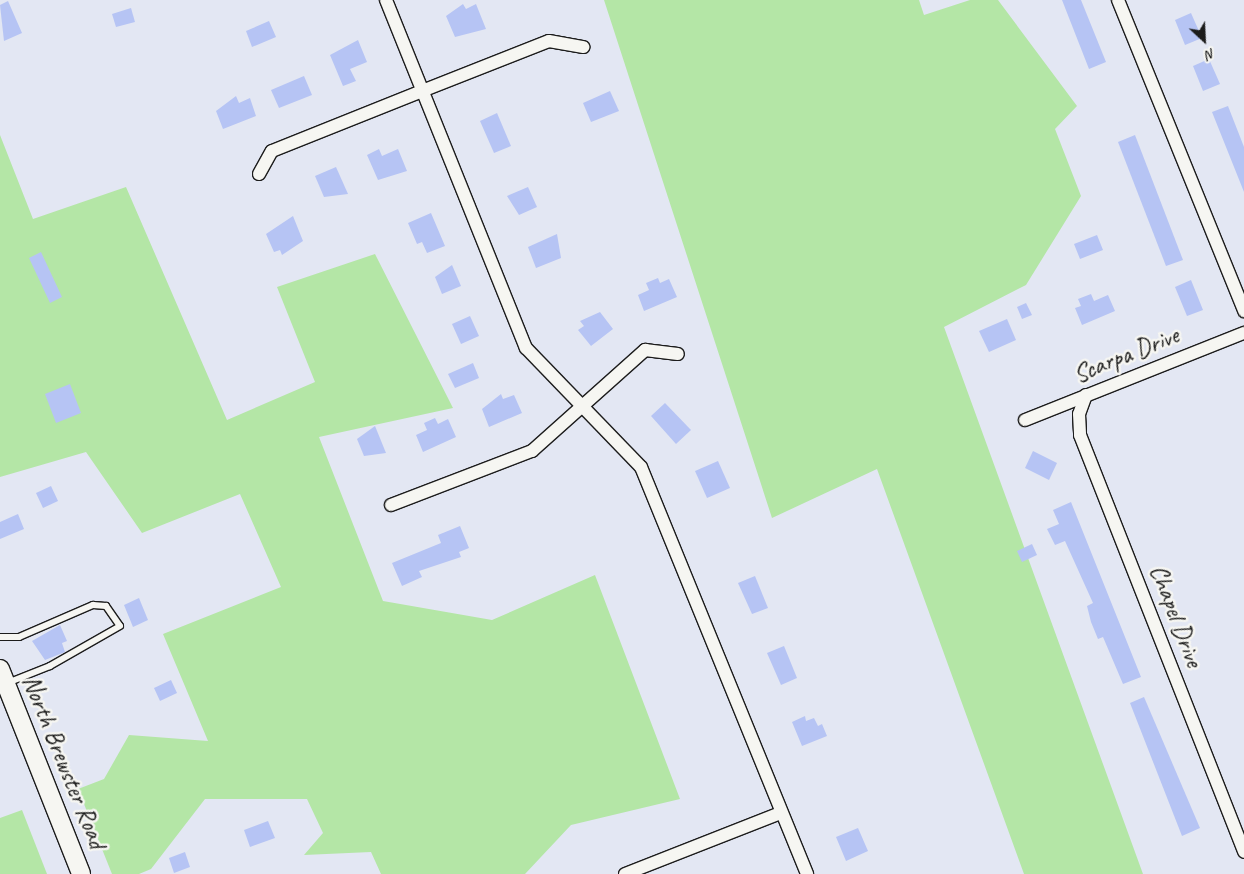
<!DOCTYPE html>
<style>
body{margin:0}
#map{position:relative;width:1244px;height:874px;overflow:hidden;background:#e3e7f3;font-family:Caveat,sans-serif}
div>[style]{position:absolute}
.green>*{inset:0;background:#b4e6a6}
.building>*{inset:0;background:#b6c4f4}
.roads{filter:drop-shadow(1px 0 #1c1c1c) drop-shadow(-1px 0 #1c1c1c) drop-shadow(0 1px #1c1c1c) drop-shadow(0 -1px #1c1c1c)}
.lane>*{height:6px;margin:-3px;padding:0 3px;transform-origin:3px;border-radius:3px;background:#f6f6f2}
.street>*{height:12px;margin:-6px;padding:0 6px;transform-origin:6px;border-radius:6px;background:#f6f6f2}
.secondary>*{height:18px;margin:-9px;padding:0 9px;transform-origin:9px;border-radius:9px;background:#f6f6f2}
span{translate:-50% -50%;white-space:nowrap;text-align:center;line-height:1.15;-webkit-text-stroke:5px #f6f6f2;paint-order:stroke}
.street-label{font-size:25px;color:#1c1c1c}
.north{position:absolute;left:1179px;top:15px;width:50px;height:50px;-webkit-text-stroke:4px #f6f6f2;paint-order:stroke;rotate:155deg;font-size:14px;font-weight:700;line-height:20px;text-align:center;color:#1c1c1c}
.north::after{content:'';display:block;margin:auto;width:18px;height:22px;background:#1c1c1c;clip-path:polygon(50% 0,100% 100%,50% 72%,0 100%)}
</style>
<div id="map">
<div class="green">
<i style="clip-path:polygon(604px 0,919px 0,924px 15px,970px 0,998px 0,1077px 106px,1055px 129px,1081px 196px,1026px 285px,944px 327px,1143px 874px,1024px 874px,877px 469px,772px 518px)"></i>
<i style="clip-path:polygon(0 135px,33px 219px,126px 187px,227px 420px,315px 382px,277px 287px,375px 254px,453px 408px,319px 437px,383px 601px,492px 620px,595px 575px,680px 799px,571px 825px,525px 874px,381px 874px,371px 852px,304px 855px,323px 833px,307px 799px,205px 799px,151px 869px,139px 874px,112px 874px,78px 789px,104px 779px,129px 735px,208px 741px,163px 634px,281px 587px,240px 494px,142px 533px,86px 452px,0 477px)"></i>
<i style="clip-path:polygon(22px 810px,47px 874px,0 874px,0 818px)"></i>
</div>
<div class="building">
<i style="clip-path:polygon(1062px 0,1081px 0,1106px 62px,1089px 69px)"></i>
<i style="clip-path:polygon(8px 1px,22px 33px,4px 41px,0 5px)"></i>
<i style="clip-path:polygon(463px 4px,466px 9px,476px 4px,486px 29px,455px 37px,446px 16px)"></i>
<i style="clip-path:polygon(131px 8px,135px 22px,116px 27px,112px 14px)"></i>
<i style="clip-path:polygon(1191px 13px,1202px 38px,1185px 45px,1175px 20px)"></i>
<i style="clip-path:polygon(269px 21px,276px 37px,252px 47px,246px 31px)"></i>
<i style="clip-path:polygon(358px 40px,367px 62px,350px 69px,356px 81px,343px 86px,330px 55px)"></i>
<i style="clip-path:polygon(1209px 59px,1220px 84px,1203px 91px,1193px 66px)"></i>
<i style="clip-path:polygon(304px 76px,312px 95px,279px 108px,271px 90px)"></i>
<i style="clip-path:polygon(610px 91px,619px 111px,591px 122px,583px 103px)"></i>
<i style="clip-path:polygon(236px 96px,239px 103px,250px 98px,256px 116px,223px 129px,216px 111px)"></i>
<i style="clip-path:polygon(1228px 106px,1244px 147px,1244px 192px,1212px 112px)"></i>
<i style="clip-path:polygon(497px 113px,511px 146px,494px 153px,480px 121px)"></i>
<i style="clip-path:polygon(1135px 135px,1183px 260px,1166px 266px,1118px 142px)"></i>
<i style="clip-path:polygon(379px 149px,382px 156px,398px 149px,407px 171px,378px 180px,367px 155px)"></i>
<i style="clip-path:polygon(336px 167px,348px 194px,324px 197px,315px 176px)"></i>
<i style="clip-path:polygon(528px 187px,537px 207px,519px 215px,507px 196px)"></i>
<i style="clip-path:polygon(431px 213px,445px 246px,427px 253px,422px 242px,417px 244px,408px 223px)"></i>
<i style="clip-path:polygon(293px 216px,303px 241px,282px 255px,280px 250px,274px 252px,266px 234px)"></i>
<i style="clip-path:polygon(557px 234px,561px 258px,536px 268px,528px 247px)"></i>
<i style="clip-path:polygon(1097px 235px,1103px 250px,1080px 259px,1074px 244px)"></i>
<i style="clip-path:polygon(41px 252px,62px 297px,50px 303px,29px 258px)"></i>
<i style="clip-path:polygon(452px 265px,461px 286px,442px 294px,435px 277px)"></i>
<i style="clip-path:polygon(658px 278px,660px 283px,669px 279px,677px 297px,644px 311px,638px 295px,649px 290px,646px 283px)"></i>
<i style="clip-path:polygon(1191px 280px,1203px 310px,1187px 316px,1175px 287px)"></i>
<i style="clip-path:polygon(1091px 294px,1094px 301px,1108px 295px,1115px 311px,1082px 325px,1075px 308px,1081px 306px,1078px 299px)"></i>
<i style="clip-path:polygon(1026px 303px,1032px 315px,1022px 319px,1017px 307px)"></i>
<i style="clip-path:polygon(600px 312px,613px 329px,591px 346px,578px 330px,584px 326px,580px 321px)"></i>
<i style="clip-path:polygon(470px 316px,479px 336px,461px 344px,452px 324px)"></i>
<i style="clip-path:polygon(1007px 319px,1016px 340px,989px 352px,979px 331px)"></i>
<i style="clip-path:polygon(473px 363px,479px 378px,455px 388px,448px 374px)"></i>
<i style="clip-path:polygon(70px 384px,81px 413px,56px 423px,45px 394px)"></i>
<i style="clip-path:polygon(501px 394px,503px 399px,514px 395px,522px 413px,489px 427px,482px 409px)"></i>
<i style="clip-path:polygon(665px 403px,691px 430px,676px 444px,651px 416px)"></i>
<i style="clip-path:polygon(435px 418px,438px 424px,448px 419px,456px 437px,423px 452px,416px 435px,427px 430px,424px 423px)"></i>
<i style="clip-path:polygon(375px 426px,386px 453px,364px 456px,357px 439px)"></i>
<i style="clip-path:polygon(1033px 451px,1057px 463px,1049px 480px,1025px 468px)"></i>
<i style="clip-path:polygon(718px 461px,730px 488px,707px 498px,695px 471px)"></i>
<i style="clip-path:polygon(51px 486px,58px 501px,43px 508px,36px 493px)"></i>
<i style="clip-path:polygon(1071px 502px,1141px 677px,1123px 684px,1103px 637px,1098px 639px,1091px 622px,1087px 606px,1093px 603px,1065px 541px,1055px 545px,1047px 529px,1059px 524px,1053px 510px)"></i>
<i style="clip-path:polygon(18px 514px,24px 529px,0 539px,0 522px)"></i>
<i style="clip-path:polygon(460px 526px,469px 548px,459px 552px,461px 557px,419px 571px,422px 577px,402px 586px,392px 563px,441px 543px,438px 535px)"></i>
<i style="clip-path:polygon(1032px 544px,1037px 555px,1022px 562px,1017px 551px)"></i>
<i style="clip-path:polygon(755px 576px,768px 608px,752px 614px,738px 583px)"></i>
<i style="clip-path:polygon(139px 598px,148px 620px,133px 627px,124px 605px)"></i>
<i style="clip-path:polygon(60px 625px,67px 641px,62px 643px,65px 652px,45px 660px,32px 641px)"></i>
<i style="clip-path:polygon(784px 646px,797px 678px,781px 685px,767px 653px)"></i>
<i style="clip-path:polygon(171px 680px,177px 693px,160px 701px,154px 688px)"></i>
<i style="clip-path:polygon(1144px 697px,1200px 828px,1182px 836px,1130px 703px)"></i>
<i style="clip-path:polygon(805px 716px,806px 721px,814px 718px,818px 726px,822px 724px,827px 736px,802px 746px,792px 722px)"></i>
<i style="clip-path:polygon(268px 821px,275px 838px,250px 847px,244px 830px)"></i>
<i style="clip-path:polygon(858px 828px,868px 851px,846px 861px,836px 837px)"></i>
<i style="clip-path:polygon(185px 852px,190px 867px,174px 873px,169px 858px)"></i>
</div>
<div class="roads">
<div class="lane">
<i style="left:0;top:637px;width:19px"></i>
<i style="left:19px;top:637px;width:81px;rotate:-23.4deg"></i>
<i style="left:93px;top:605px;width:13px;rotate:4deg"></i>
<i style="left:106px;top:606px;width:24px;rotate:55deg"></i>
<i style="left:120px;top:626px;width:81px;rotate:150.3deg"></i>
<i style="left:50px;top:666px;width:46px;rotate:158.4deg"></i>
</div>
<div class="street">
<i style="left:386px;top:0;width:375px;rotate:68.1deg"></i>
<i style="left:526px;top:348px;width:165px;rotate:46deg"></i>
<i style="left:641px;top:467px;width:440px;rotate:67.8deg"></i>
<i style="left:1118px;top:0;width:336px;rotate:67.9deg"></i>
<i style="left:259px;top:174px;width:26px;rotate:-61deg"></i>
<i style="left:272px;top:151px;width:162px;rotate:-21.8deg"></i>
<i style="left:422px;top:91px;width:136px;rotate:-21.5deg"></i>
<i style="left:549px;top:41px;width:35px;rotate:10deg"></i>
<i style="left:1086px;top:395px;width:20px;rotate:110deg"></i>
<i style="left:1079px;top:414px;width:21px;rotate:87deg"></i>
<i style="left:1080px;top:435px;width:448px;rotate:68.5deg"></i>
<i style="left:1025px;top:420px;width:236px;rotate:-21.7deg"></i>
<i style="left:391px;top:505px;width:151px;rotate:-21deg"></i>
<i style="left:532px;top:451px;width:152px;rotate:-41.8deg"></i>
<i style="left:645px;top:350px;width:33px;rotate:7deg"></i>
<i style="left:625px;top:874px;width:168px;rotate:-21.4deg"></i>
</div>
<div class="secondary">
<i style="left:0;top:669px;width:220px;rotate:68.4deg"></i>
</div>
</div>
<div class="street-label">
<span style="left:1126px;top:355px;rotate:-22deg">Scarpa Drive</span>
<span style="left:1176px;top:616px;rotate:69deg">Chapel Drive</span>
<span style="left:64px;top:762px;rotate:68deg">North Brewster Road</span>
</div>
<div class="north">N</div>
</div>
